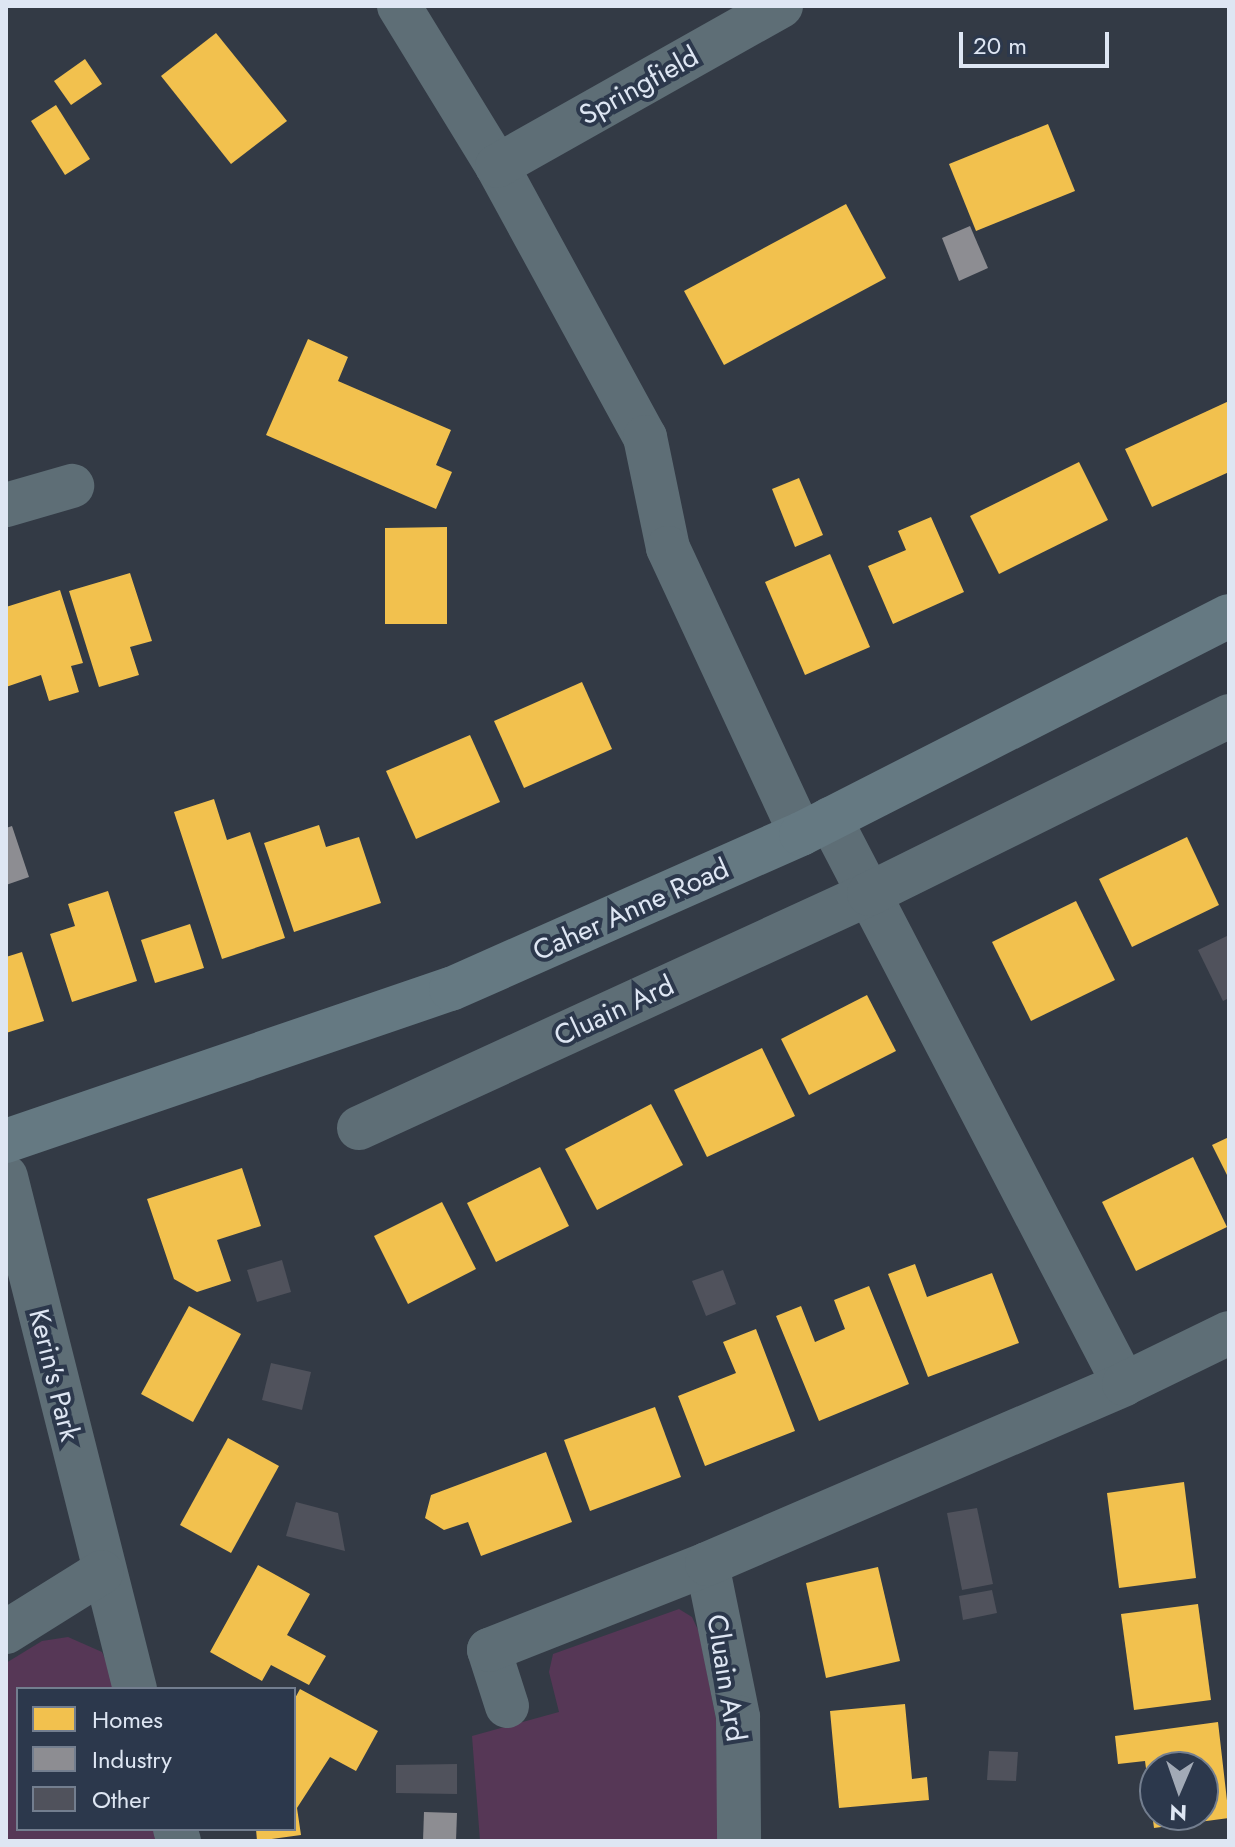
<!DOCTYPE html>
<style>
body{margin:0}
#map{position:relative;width:1235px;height:1847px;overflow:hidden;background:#333a45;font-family:Jost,sans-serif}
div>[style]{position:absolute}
.green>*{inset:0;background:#563756}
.homes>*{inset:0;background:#f2c14e}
.industry>*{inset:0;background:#8d8d92}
.building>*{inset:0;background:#50525c}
.street>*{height:44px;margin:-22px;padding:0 22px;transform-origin:22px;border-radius:22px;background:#5e6e76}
.secondary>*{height:44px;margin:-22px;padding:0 22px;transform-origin:22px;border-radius:22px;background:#657982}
span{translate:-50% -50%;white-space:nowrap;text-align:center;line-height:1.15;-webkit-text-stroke:8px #2c384c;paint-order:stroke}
.street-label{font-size:28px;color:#dee6f3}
.frame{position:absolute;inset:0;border:8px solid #dee6f3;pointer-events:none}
.legend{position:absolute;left:16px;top:1687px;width:280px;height:144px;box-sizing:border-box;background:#2c384c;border:2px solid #737e8f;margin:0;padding:10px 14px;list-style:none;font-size:24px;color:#dee6f3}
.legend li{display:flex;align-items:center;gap:16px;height:40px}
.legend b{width:40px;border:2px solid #737e8f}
.north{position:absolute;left:1139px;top:1751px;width:80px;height:80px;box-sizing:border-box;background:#2c384c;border:2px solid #737e8f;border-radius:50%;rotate:182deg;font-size:22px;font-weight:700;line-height:32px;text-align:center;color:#dee6f3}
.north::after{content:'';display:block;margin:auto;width:28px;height:36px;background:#a2aab6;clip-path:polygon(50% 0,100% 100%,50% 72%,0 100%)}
.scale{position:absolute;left:959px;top:32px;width:150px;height:36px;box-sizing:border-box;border:4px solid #dee6f3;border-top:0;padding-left:10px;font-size:24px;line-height:28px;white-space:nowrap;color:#dee6f3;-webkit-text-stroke:6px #2c384c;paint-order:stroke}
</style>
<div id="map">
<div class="green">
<i style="clip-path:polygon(679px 1609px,692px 1617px,699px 1632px,716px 1719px,718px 1841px,480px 1841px,472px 1736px,559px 1712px,549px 1672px,553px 1654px)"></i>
<i style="clip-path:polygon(68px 1637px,102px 1652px,118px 1689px,18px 1689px,18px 1829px,160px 1829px,163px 1841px,6px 1841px,6px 1663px,42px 1641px)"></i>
</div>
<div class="homes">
<i style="clip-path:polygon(216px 33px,287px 121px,231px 164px,161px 76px)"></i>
<i style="clip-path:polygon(85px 59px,102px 84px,71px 105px,54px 81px)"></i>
<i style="clip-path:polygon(56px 105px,90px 159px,65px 175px,31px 121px)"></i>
<i style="clip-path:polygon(1048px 124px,1075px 191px,976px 231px,949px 164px)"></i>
<i style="clip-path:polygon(846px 204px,886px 278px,724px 365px,684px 291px)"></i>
<i style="clip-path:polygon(308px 339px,348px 357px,338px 381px,451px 430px,436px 465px,452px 472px,436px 509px,266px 435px)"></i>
<i style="clip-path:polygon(1229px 401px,1229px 472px,1152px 507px,1125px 449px)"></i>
<i style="clip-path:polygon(1079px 462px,1108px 520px,999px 574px,970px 516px)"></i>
<i style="clip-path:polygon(799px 478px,823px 535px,795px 547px,772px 489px)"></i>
<i style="clip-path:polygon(931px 517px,964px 592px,893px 624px,868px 566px,906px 550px,898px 531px)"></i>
<i style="clip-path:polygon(447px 527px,447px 624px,385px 624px,385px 528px)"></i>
<i style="clip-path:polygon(830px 554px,870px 647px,805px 675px,765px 582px)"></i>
<i style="clip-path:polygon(130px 573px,152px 641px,130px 647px,139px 675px,99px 687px,69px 591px)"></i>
<i style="clip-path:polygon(60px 590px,83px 663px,71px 666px,79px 692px,49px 701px,41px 675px,6px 687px,6px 607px)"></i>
<i style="clip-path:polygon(582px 682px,612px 749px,524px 788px,494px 721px)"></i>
<i style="clip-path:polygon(470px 735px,500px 802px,416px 839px,386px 771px)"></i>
<i style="clip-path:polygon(214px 799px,227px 840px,250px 832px,285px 938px,222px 959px,174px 812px)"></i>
<i style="clip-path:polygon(319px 825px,326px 847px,359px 837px,381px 903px,294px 932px,264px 843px)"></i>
<i style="clip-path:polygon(1187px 837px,1219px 905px,1132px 947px,1099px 879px)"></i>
<i style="clip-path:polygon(108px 891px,137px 981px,72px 1002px,50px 934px,75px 926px,68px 904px)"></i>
<i style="clip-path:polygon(1076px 901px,1115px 980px,1031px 1021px,992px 942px)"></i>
<i style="clip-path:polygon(190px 924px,204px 968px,155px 983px,141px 940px)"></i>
<i style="clip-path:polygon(22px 952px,44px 1021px,6px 1033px,6px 957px)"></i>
<i style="clip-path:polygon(867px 995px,896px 1051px,809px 1095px,781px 1039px)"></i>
<i style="clip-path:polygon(762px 1048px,795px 1116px,707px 1157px,674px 1090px)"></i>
<i style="clip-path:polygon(651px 1104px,683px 1165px,597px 1210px,565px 1149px)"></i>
<i style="clip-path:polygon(1229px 1137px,1229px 1179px,1212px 1145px)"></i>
<i style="clip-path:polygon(1193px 1157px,1227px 1227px,1136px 1271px,1102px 1202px)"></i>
<i style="clip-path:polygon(540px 1167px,569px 1226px,496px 1262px,467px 1203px)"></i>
<i style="clip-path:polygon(242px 1168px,261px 1226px,217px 1240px,231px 1281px,197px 1292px,174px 1279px,147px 1199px)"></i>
<i style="clip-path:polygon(442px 1202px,476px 1269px,408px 1304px,374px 1236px)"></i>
<i style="clip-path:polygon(915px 1264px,927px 1297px,992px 1273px,1019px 1343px,928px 1377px,888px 1274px)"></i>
<i style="clip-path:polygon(869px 1286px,909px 1384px,819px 1421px,776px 1316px,801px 1306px,815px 1342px,845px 1329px,834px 1300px)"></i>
<i style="clip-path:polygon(189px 1306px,241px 1334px,193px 1422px,141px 1394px)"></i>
<i style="clip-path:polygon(756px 1329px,795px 1431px,705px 1466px,678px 1396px,736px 1373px,723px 1342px)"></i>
<i style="clip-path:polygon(655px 1407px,681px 1477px,590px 1511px,564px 1440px)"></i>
<i style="clip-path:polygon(228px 1438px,279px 1466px,231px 1553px,180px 1525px)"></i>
<i style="clip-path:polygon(546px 1452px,572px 1522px,481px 1556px,468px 1522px,444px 1530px,425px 1518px,431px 1495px)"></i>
<i style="clip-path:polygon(1184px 1482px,1196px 1578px,1119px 1588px,1107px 1493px)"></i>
<i style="clip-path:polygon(258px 1565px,310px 1594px,287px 1635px,326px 1656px,309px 1685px,271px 1665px,262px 1681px,210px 1652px)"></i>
<i style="clip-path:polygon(878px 1567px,900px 1661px,826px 1678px,806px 1583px)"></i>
<i style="clip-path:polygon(1198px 1604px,1211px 1700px,1134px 1710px,1121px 1614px)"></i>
<i style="clip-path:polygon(300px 1689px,378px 1731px,356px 1771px,330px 1757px,297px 1808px,301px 1835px,257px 1841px,256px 1829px,294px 1829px,294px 1700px)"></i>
<i style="clip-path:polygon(905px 1704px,912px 1779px,927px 1777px,929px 1800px,839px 1808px,830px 1711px)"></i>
<i style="clip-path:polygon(evenodd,1218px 1722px,1229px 1818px,1154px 1828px,1145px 1761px,1118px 1764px,1115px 1736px,1218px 1722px,1155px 1767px,1203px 1767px,1203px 1815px,1155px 1815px,1155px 1767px)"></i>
</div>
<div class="industry">
<i style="clip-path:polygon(970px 226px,988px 268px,959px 281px,942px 238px)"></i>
<i style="clip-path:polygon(12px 826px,29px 877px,6px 885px,6px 828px)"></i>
<i style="clip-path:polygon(424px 1812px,457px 1813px,456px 1841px,423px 1841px)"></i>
</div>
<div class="building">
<i style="clip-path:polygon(1229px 935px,1229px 998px,1223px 1001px,1198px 950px)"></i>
<i style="clip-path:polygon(282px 1260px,291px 1292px,257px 1302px,247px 1270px)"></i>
<i style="clip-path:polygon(723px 1270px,736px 1304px,706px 1316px,692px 1281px)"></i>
<i style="clip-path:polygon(271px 1363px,311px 1372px,302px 1410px,262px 1400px)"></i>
<i style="clip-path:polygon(296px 1502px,338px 1513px,345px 1551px,286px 1536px)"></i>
<i style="clip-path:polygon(977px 1508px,993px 1584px,962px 1590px,947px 1513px)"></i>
<i style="clip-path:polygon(992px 1590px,997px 1613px,963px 1620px,959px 1596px)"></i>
<i style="clip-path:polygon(989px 1751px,1018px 1752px,1016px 1781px,987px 1780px)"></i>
<i style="clip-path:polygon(457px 1764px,457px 1794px,396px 1793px,396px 1765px)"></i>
</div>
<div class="street">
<i style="left:399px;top:6px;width:188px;rotate:58.5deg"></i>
<i style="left:497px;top:166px;width:309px;rotate:61.4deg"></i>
<i style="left:645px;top:437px;width:113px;rotate:78.3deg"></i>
<i style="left:668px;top:548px;width:315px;rotate:65.1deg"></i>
<i style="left:497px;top:166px;width:326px;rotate:-29.4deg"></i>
<i style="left:6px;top:505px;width:69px;rotate:-16.1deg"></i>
<i style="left:830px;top:819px;width:637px;rotate:62.51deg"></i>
<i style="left:359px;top:1128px;width:561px;rotate:-24.65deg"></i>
<i style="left:869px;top:894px;width:402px;rotate:-26.3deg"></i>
<i style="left:6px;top:1177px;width:528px;rotate:75.86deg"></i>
<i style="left:707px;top:1564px;width:156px;rotate:78.5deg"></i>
<i style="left:738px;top:1717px;width:124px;rotate:89.5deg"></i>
<i style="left:6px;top:1632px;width:113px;rotate:-32deg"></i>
<i style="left:507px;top:1706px;width:59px;rotate:-107.8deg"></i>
<i style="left:489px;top:1650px;width:234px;rotate:-21.5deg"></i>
<i style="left:707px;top:1564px;width:454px;rotate:-23.3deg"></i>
<i style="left:1124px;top:1384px;width:117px;rotate:-25.9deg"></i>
<i style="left:175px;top:1829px;width:13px;rotate:72deg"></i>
</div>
<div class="secondary">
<i style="left:6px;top:1141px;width:470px;rotate:-18.9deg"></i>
<i style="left:451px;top:989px;width:383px;rotate:-23.9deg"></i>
<i style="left:801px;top:834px;width:480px;rotate:-27deg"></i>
</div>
<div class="street-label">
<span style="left:639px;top:86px;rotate:-29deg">Springfield</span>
<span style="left:631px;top:910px;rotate:-24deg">Caher Anne Road</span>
<span style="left:614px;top:1011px;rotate:-25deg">Cluain Ard</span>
<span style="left:54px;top:1375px;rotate:76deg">Kerin's Park</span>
<span style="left:726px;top:1678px;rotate:81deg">Cluain Ard</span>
</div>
<div class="frame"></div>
<ul class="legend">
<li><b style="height:22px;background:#f2c14e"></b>Homes</li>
<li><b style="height:22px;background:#8d8d92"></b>Industry</li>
<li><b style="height:22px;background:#50525c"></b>Other</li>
</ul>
<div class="north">N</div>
<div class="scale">20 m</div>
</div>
